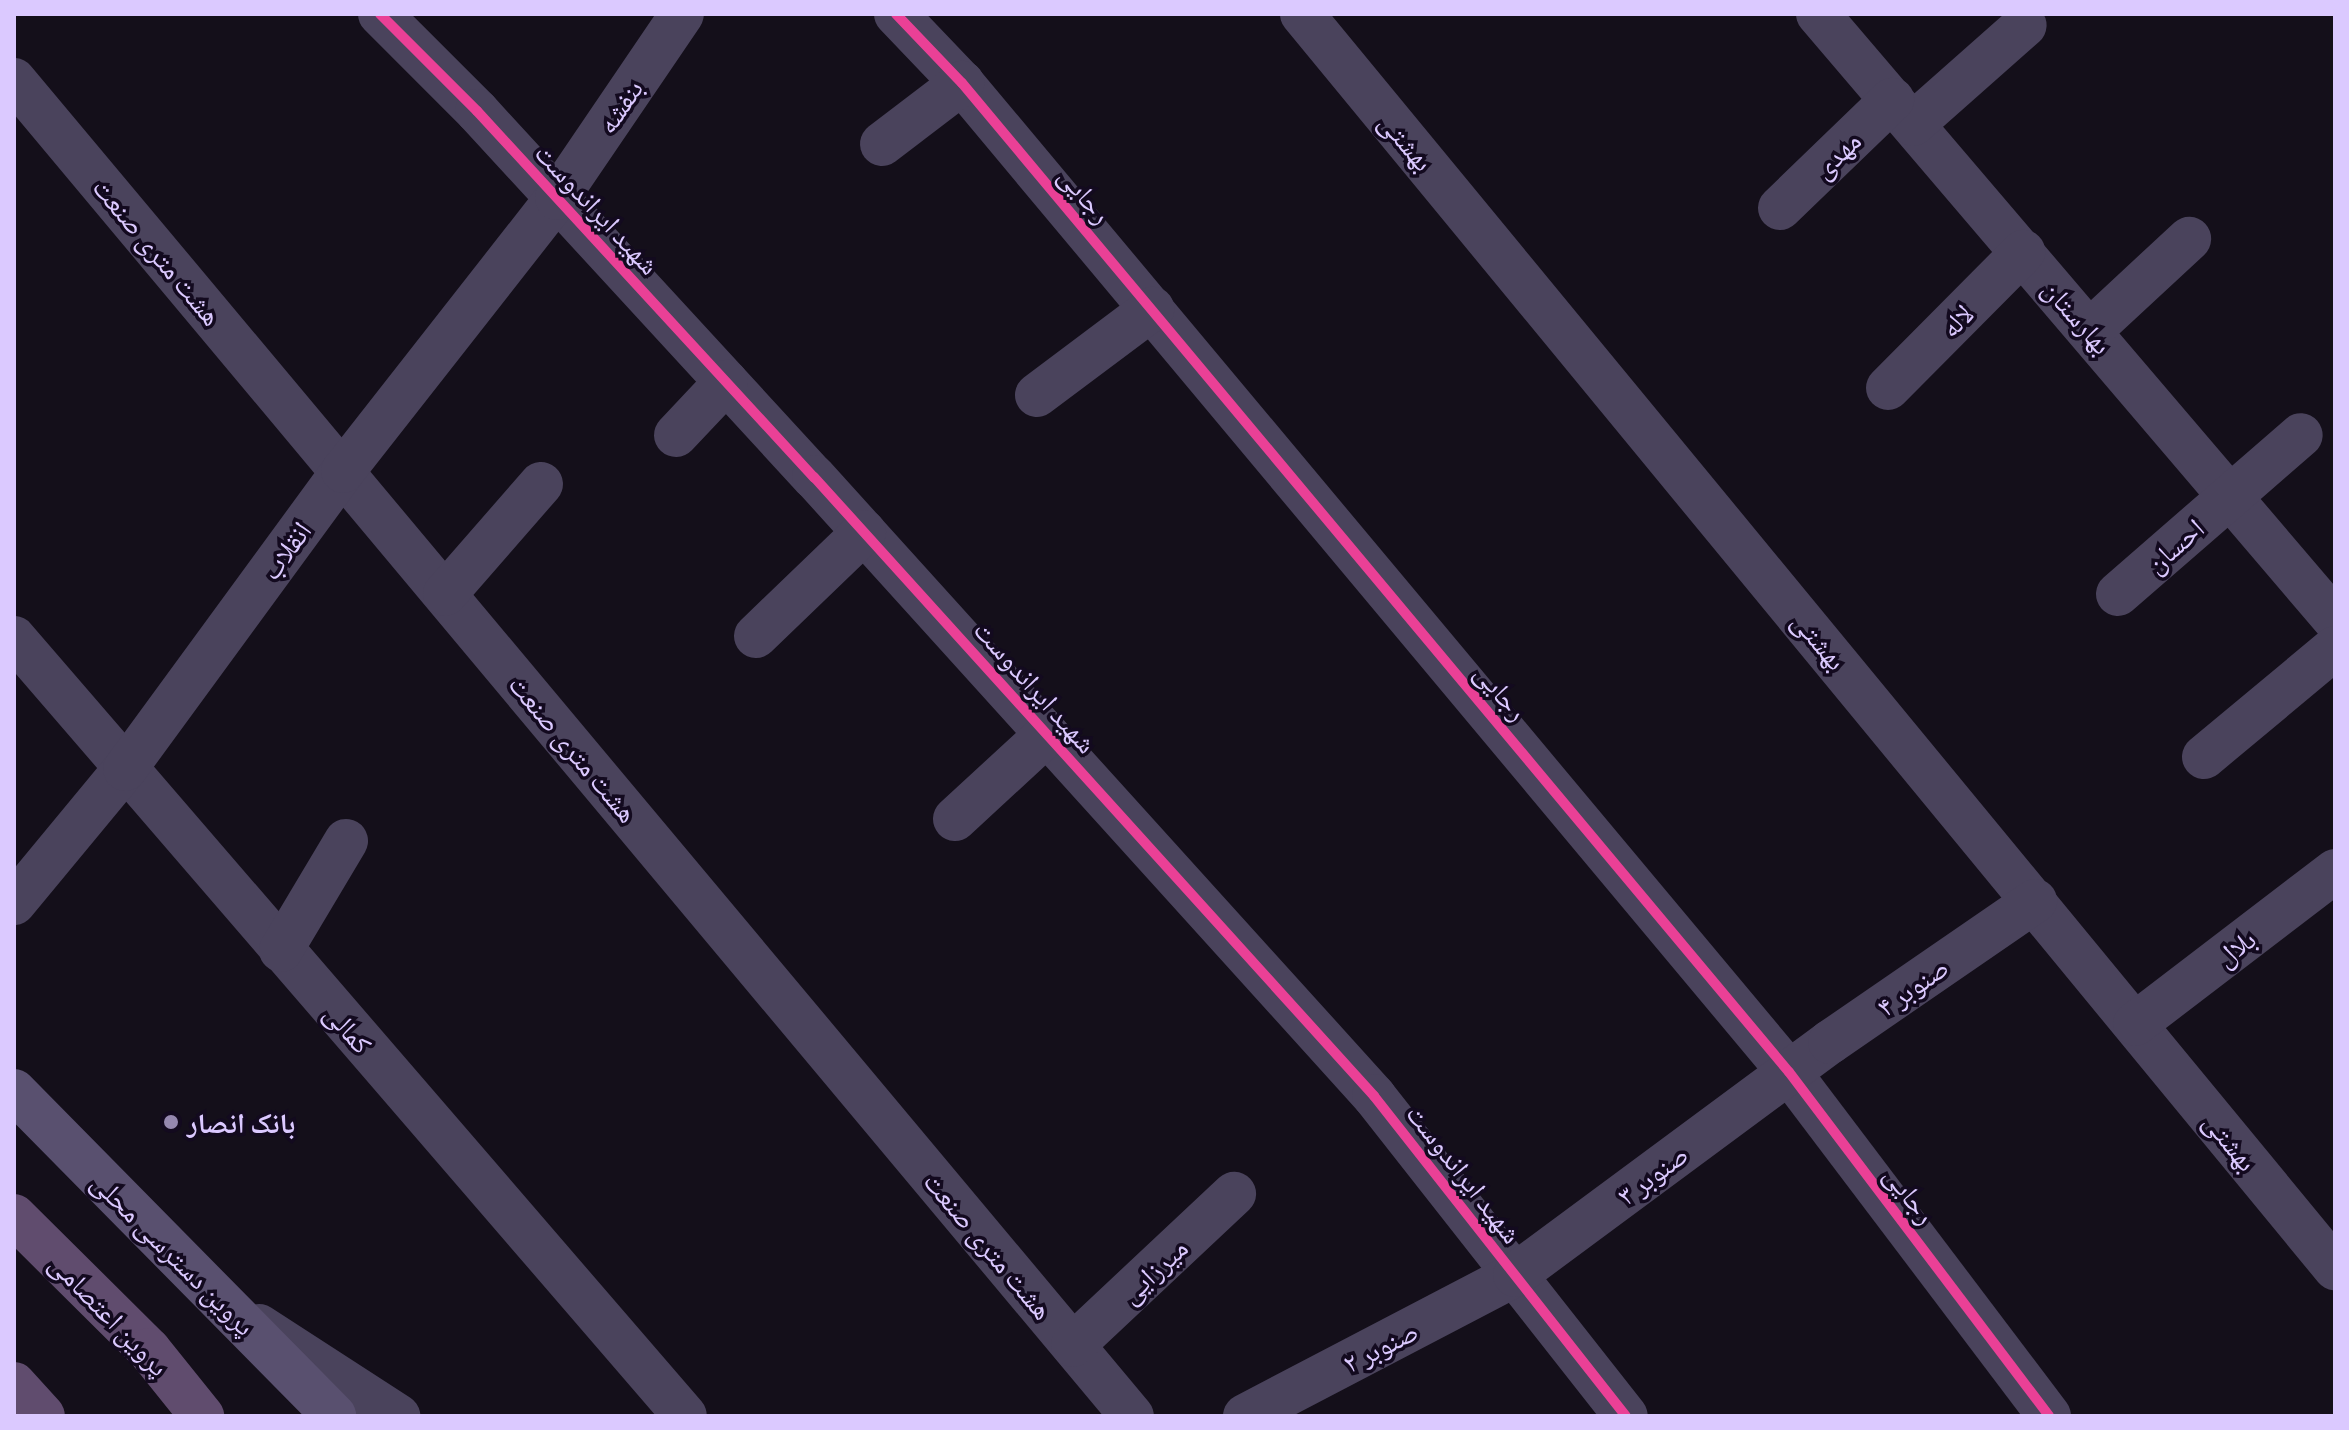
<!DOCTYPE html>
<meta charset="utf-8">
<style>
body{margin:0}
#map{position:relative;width:2349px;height:1430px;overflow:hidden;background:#140f1a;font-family:Commissioner,"Noto Naskh Arabic",sans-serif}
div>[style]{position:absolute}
.minor>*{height:44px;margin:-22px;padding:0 22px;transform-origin:22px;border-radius:22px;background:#4a435c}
.secondary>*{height:44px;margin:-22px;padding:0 22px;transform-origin:22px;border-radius:22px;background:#59506f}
.primary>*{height:44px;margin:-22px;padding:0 22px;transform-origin:22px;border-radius:22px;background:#604c6e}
.cycleway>*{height:10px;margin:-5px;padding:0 5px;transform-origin:5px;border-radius:5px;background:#ea4096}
.dots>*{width:22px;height:22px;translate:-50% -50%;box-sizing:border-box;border:4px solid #130a1f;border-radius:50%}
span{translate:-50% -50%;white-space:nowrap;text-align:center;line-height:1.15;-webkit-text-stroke:7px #130a1f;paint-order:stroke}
.street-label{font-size:28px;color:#dbc9ff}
.poi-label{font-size:28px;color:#dbc9ff;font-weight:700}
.left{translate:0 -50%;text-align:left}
.frame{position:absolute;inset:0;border:16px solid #dbc9ff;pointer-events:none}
</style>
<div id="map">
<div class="minor">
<i style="left:380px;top:14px;width:137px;rotate:45deg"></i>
<i style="left:477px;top:111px;width:498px;rotate:47.4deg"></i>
<i style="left:814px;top:477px;width:835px;rotate:47.86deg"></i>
<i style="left:1374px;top:1096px;width:407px;rotate:51.8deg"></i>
<i style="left:896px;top:14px;width:95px;rotate:46.3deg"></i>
<i style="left:962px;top:83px;width:1289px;rotate:50.1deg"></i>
<i style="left:1789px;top:1072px;width:431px;rotate:52.9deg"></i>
<i style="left:1302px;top:14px;width:1625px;rotate:50.52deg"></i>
<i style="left:1818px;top:14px;width:797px;rotate:49.53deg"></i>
<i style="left:14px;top:80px;width:1742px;rotate:50.08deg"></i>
<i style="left:1913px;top:124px;width:149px;rotate:-41.5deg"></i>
<i style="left:882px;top:144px;width:101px;rotate:-37.3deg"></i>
<i style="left:1780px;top:208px;width:156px;rotate:-44deg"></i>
<i style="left:2091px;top:330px;width:134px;rotate:-42.9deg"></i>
<i style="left:1888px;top:388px;width:192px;rotate:-45.2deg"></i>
<i style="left:1037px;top:395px;width:144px;rotate:-36.8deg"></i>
<i style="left:676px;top:435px;width:73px;rotate:-46.7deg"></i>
<i style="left:445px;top:594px;width:146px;rotate:-48.9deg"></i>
<i style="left:2118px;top:594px;width:242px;rotate:-41deg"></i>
<i style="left:756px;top:636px;width:150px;rotate:-43.9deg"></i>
<i style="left:14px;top:638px;width:1027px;rotate:49.22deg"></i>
<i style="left:2204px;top:757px;width:170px;rotate:-39.8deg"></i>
<i style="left:955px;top:819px;width:125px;rotate:-42.7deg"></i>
<i style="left:14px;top:903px;width:174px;rotate:-50.4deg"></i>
<i style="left:125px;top:769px;width:369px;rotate:-53.8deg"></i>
<i style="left:343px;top:471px;width:347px;rotate:-51.9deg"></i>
<i style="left:557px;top:198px;width:222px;rotate:-55.8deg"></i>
<i style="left:281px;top:950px;width:127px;rotate:-59.2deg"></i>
<i style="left:2135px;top:1024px;width:252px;rotate:-37.4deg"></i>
<i style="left:259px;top:1326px;width:166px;rotate:32.9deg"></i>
<i style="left:1073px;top:1345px;width:221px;rotate:-43.2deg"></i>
<i style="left:1245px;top:1416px;width:305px;rotate:-27.6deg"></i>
<i style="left:1515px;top:1275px;width:392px;rotate:-36.5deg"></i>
<i style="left:1830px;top:1042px;width:249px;rotate:-34.5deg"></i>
</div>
<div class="secondary">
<i style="left:14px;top:1091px;width:456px;rotate:45.4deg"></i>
</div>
<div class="primary">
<i style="left:14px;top:1216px;width:190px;rotate:44.8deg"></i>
<i style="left:149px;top:1350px;width:85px;rotate:51.2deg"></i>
<i style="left:14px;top:1384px;width:43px;rotate:47.8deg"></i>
</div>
<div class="cycleway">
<i style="left:380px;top:14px;width:137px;rotate:45deg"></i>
<i style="left:477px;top:111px;width:498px;rotate:47.4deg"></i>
<i style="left:814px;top:477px;width:835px;rotate:47.86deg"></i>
<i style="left:1374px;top:1096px;width:407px;rotate:51.8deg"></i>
<i style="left:896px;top:14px;width:95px;rotate:46.3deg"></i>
<i style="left:962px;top:83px;width:1289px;rotate:50.1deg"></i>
<i style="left:1789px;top:1072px;width:431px;rotate:52.9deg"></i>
</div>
<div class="dots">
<i style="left:171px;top:1122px;background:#9588af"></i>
</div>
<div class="street-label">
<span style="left:619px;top:106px;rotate:-56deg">بنفشه</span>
<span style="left:1407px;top:141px;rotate:50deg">بهشتی</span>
<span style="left:1836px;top:154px;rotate:-44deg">مهدی</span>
<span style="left:1086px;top:194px;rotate:50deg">رجایی</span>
<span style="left:598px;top:208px;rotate:47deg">شهید ایراندوست</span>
<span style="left:158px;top:251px;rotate:50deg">هشت متری صنعت</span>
<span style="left:2078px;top:316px;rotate:49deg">بهارستان</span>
<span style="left:1956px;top:320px;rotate:-45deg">لاله</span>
<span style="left:2174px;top:545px;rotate:-41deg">احسان</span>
<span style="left:285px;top:550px;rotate:-54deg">انقلاب</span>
<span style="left:1820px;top:640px;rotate:50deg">بهشتی</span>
<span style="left:1036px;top:686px;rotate:48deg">شهید ایراندوست</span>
<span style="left:1502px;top:691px;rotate:50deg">رجایی</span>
<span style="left:574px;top:748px;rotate:50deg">هشت متری صنعت</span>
<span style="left:2235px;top:947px;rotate:-37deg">بلال</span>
<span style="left:1912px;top:986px;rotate:-35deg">صنوبر ۴</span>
<span style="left:349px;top:1028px;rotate:49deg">کمالی</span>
<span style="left:2231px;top:1141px;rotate:51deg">بهشتی</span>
<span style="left:1465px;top:1173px;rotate:52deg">شهید ایراندوست</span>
<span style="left:1652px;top:1174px;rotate:-37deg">صنوبر ۳</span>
<span style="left:1911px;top:1194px;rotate:53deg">رجایی</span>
<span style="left:989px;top:1245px;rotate:50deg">هشت متری صنعت</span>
<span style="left:174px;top:1253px;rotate:45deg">پروین دسترسی محلی</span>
<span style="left:1153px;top:1270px;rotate:-43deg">میرزایی</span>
<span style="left:110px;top:1314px;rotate:46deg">پروین اعتصامی</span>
<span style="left:1380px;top:1346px;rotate:-27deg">صنوبر ۲</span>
</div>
<div class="poi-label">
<span class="left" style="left:187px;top:1122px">بانک انصار</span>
</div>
<div class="frame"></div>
</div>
